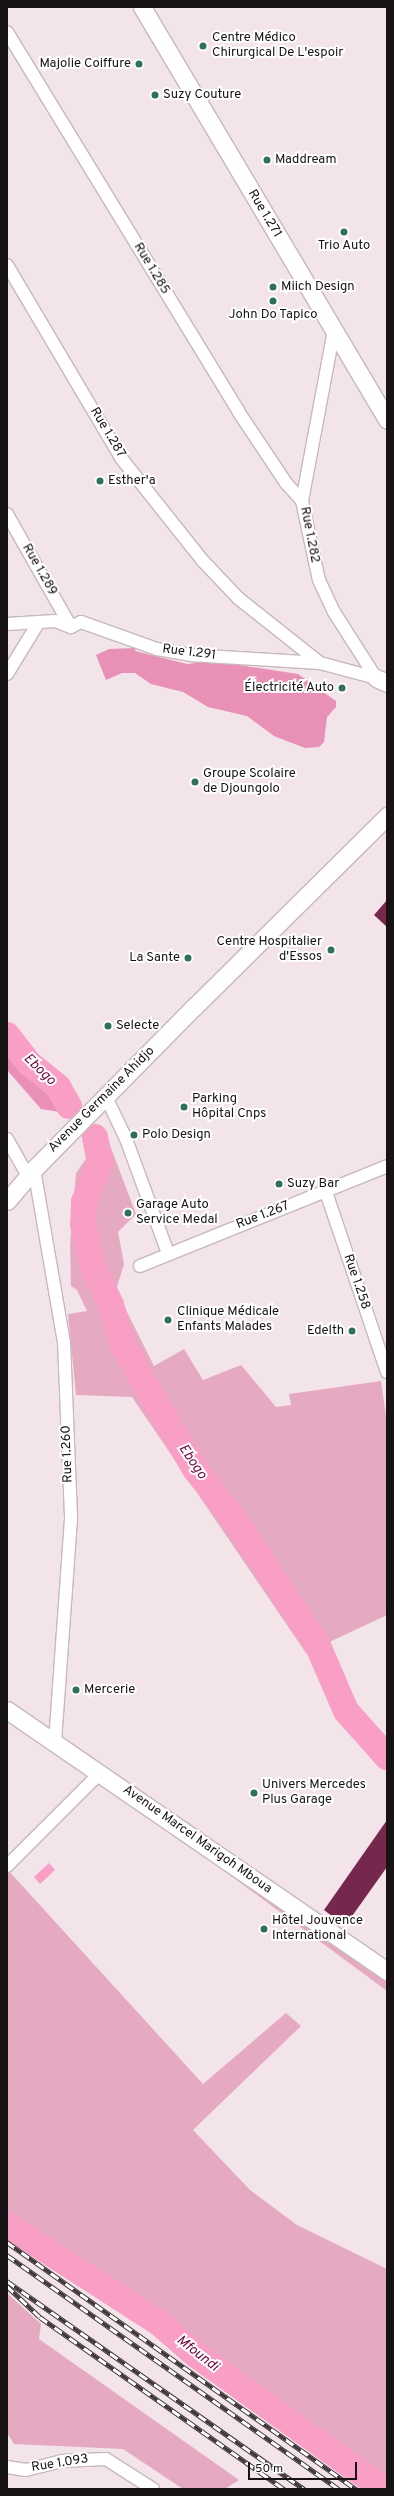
<!DOCTYPE html>
<meta charset="utf-8">
<style>
body{margin:0}
#map{position:relative;width:394px;height:2496px;overflow:hidden;background:#f3e4e9;font-family:Overpass,sans-serif}
div>[style]{position:absolute}
.green>*{inset:0;background:#e5aac2}
.forest>*{inset:0;background:#e990b6}
.water>*{inset:0;background:#f99ec4}
.river>*{height:26px;margin:-13px;padding:0 13px;transform-origin:13px;border-radius:13px;background:#f99ec4}
.building>*{inset:0;background:#75274d}
.roads{filter:drop-shadow(1px 0 #c7b8bd) drop-shadow(-1px 0 #c7b8bd) drop-shadow(0 1px #c7b8bd) drop-shadow(0 -1px #c7b8bd)}
.street>*{height:12px;margin:-6px;padding:0 6px;transform-origin:6px;border-radius:6px;background:#fff}
.secondary>*{height:17px;margin:-8.5px;padding:0 8.5px;transform-origin:8.5px;border-radius:8.5px;background:#fff}
.rail>*{height:4.5px;margin-top:-2.25px;transform-origin:0;background:repeating-linear-gradient(90deg,#fff 0 9px,#3f383b 0 18px);box-sizing:border-box;border-block:1px solid #3f383b}
.dots>*{width:11px;height:11px;translate:-50% -50%;box-sizing:border-box;border:2px solid #fff;border-radius:50%}
span{translate:-50% -50%;white-space:nowrap;text-align:center;line-height:1.15;-webkit-text-stroke:4px #fff;paint-order:stroke}
.poi-label{font-size:13px;color:#171214}
.left{translate:0 -50%;text-align:left}
.right{translate:-100% -50%;text-align:right}
.street-label{font-size:13px;color:#171214}
.water-label{font-size:14px;color:#720544;font-style:italic}
.frame{position:absolute;inset:0;border:8px solid #171214;pointer-events:none}
.scale{position:absolute;left:248px;top:2462px;width:109px;height:18px;box-sizing:border-box;border:2px solid #171214;border-top:0;padding-left:5px;font-size:12px;line-height:14px;white-space:nowrap;color:#171214;-webkit-text-stroke:3px #fff;paint-order:stroke}
</style>
<div id="map">
<div class="green">
<i style="clip-path:polygon(105px 1132px,136px 1214px,118px 1232px,124px 1264px,116px 1290px,154px 1366px,184px 1349px,203px 1380px,241px 1365px,276px 1407px,291px 1405px,289px 1394px,381px 1381px,387px 1423px,387px 1615px,306px 1653px,132px 1397px,76px 1395px,68px 1314px,87px 1311px,77px 1290px,71px 1286px,70px 1245px,76px 1173px)"></i>
<i style="clip-path:polygon(186px 1821px,387px 1964px,387px 1991px,176px 1835px,174px 1823px)"></i>
<i style="clip-path:polygon(7px 1869px,203px 2084px,286px 2013px,301px 2026px,193px 2130px,250px 2190px,297px 2225px,387px 2269px,387px 2489px,196px 2355px,159px 2323px,7px 2225px)"></i>
<i style="clip-path:polygon(7px 2293px,41px 2324px,39px 2339px,239px 2480px,225px 2489px,183px 2489px,123px 2449px,14px 2444px,7px 2433px)"></i>
</div>
<div class="forest">
<i style="clip-path:polygon(136px 648px,135px 651px,187px 664px,212px 661px,298px 674px,336px 701px,336px 707px,327px 717px,324px 742px,319px 747px,305px 748px,274px 736px,247px 716px,208px 707px,183px 692px,151px 684px,135px 673px,122px 673px,106px 680px,96px 655px,109px 649px)"></i>
<i style="clip-path:polygon(7px 1035px,52px 1072px,60px 1112px,41px 1109px,7px 1070px)"></i>
</div>
<div class="water">
<i style="clip-path:polygon(49px 1863px,55px 1870px,40px 1884px,34px 1877px)"></i>
</div>
<div class="river">
<i style="left:7px;top:1035px;width:37px;rotate:52deg"></i>
<i style="left:30px;top:1064px;width:36px;rotate:39deg"></i>
<i style="left:58px;top:1087px;width:22px;rotate:60deg"></i>
<i style="left:95px;top:1137px;width:25px;rotate:79deg"></i>
<i style="left:100px;top:1162px;width:43px;rotate:111.8deg"></i>
<i style="left:84px;top:1202px;width:23px;rotate:92deg"></i>
<i style="left:83px;top:1225px;width:46px;rotate:76.3deg"></i>
<i style="left:94px;top:1270px;width:39px;rotate:64deg"></i>
<i style="left:111px;top:1305px;width:43px;rotate:73.7deg"></i>
<i style="left:123px;top:1346px;width:143px;rotate:59.7deg"></i>
<i style="left:195px;top:1469px;width:65px;rotate:51.9deg"></i>
<i style="left:235px;top:1520px;width:151px;rotate:56.6deg"></i>
<i style="left:318px;top:1646px;width:71px;rotate:66.7deg"></i>
<i style="left:346px;top:1711px;width:62px;rotate:48.3deg"></i>
<i style="left:7px;top:2225px;width:181px;rotate:32.8deg"></i>
<i style="left:159px;top:2323px;width:49px;rotate:40.9deg"></i>
<i style="left:196px;top:2355px;width:230px;rotate:35.6deg"></i>
</div>
<div class="building">
<i style="clip-path:polygon(387px 900px,387px 927px,374px 915px)"></i>
<i style="clip-path:polygon(387px 1820px,387px 1867px,345px 1926px,324px 1910px)"></i>
</div>
<div class="roads">
<div class="street">
<i style="left:7px;top:32px;width:444px;rotate:58.6deg"></i>
<i style="left:238px;top:411px;width:87px;rotate:56.3deg"></i>
<i style="left:286px;top:483px;width:24px;rotate:48deg"></i>
<i style="left:7px;top:265px;width:224px;rotate:59.4deg"></i>
<i style="left:121px;top:458px;width:130px;rotate:51.5deg"></i>
<i style="left:202px;top:560px;width:52px;rotate:46.5deg"></i>
<i style="left:238px;top:598px;width:105px;rotate:38.4deg"></i>
<i style="left:334px;top:330px;width:174px;rotate:100.6deg"></i>
<i style="left:302px;top:501px;width:81px;rotate:77.9deg"></i>
<i style="left:319px;top:580px;width:35px;rotate:65deg"></i>
<i style="left:334px;top:612px;width:78px;rotate:57.5deg"></i>
<i style="left:7px;top:514px;width:130px;rotate:60.5deg"></i>
<i style="left:7px;top:624px;width:48px;rotate:-3.6deg"></i>
<i style="left:55px;top:621px;width:17px;rotate:21deg"></i>
<i style="left:71px;top:627px;width:11px;rotate:-27deg"></i>
<i style="left:81px;top:622px;width:81px;rotate:19.6deg"></i>
<i style="left:157px;top:649px;width:34px;rotate:10deg"></i>
<i style="left:190px;top:655px;width:130px;rotate:3.5deg"></i>
<i style="left:320px;top:663px;width:58px;rotate:15deg"></i>
<i style="left:7px;top:674px;width:57px;rotate:-58.5deg"></i>
<i style="left:106px;top:1097px;width:47px;rotate:64.5deg"></i>
<i style="left:126px;top:1139px;width:121px;rotate:69.8deg"></i>
<i style="left:7px;top:1139px;width:43px;rotate:60.4deg"></i>
<i style="left:34px;top:1169px;width:176px;rotate:80.2deg"></i>
<i style="left:64px;top:1342px;width:177px;rotate:87.7deg"></i>
<i style="left:71px;top:1519px;width:222px;rotate:94.1deg"></i>
<i style="left:326px;top:1192px;width:190px;rotate:71.3deg"></i>
<i style="left:140px;top:1266px;width:266px;rotate:-22deg"></i>
<i style="left:7px;top:1866px;width:132px;rotate:-45deg"></i>
<i style="left:7px;top:2467px;width:19px;rotate:9deg"></i>
<i style="left:26px;top:2470px;width:37px;rotate:-14deg"></i>
<i style="left:62px;top:2461px;width:44px;rotate:-2.6deg"></i>
<i style="left:106px;top:2459px;width:56px;rotate:32.6deg"></i>
</div>
<div class="secondary">
<i style="left:142px;top:7px;width:480px;rotate:59.3deg"></i>
<i style="left:376px;top:678px;width:12px;rotate:24deg"></i>
<i style="left:7px;top:1201px;width:42px;rotate:-49.8deg"></i>
<i style="left:34px;top:1169px;width:228px;rotate:-45.4deg"></i>
<i style="left:194px;top:1007px;width:272px;rotate:-44.7deg"></i>
<i style="left:7px;top:1710px;width:461px;rotate:34.5deg"></i>
</div>
</div>
<div class="rail">
<i style="left:7px;top:2242px;width:428px;rotate:35.3deg"></i>
<i style="left:7px;top:2255px;width:406px;rotate:35.2deg"></i>
<i style="left:7px;top:2281px;width:363px;rotate:35deg"></i>
<i style="left:7px;top:2286px;width:45px;rotate:43.2deg"></i>
<i style="left:40px;top:2317px;width:299px;rotate:35.2deg"></i>
</div>
<div class="dots">
<i style="left:203px;top:46px;background:#2e6f5e"></i>
<i style="left:139px;top:64px;background:#2e6f5e"></i>
<i style="left:155px;top:95px;background:#2e6f5e"></i>
<i style="left:267px;top:160px;background:#2e6f5e"></i>
<i style="left:344px;top:232px;background:#2e6f5e"></i>
<i style="left:273px;top:287px;background:#2e6f5e"></i>
<i style="left:273px;top:301px;background:#2e6f5e"></i>
<i style="left:100px;top:481px;background:#2e6f5e"></i>
<i style="left:342px;top:688px;background:#2e6f5e"></i>
<i style="left:195px;top:782px;background:#2e6f5e"></i>
<i style="left:331px;top:950px;background:#2e6f5e"></i>
<i style="left:188px;top:958px;background:#2e6f5e"></i>
<i style="left:108px;top:1026px;background:#2e6f5e"></i>
<i style="left:184px;top:1107px;background:#2e6f5e"></i>
<i style="left:134px;top:1135px;background:#2e6f5e"></i>
<i style="left:279px;top:1184px;background:#2e6f5e"></i>
<i style="left:128px;top:1213px;background:#2e6f5e"></i>
<i style="left:168px;top:1320px;background:#2e6f5e"></i>
<i style="left:352px;top:1331px;background:#2e6f5e"></i>
<i style="left:76px;top:1690px;background:#2e6f5e"></i>
<i style="left:254px;top:1793px;background:#2e6f5e"></i>
<i style="left:264px;top:1929px;background:#2e6f5e"></i>
</div>
<div class="poi-label">
<span class="left" style="left:212px;top:46px">Centre Médico<br>Chirurgical De L'espoir</span>
<span class="right" style="left:131px;top:64px">Majolie Coiffure</span>
<span class="left" style="left:163px;top:95px">Suzy Couture</span>
<span class="left" style="left:275px;top:160px">Maddream</span>
<span style="left:344px;top:246px">Trio Auto</span>
<span class="left" style="left:281px;top:287px">Miich Design</span>
<span style="left:273px;top:315px">John Do Tapico</span>
<span class="left" style="left:108px;top:481px">Esther'a</span>
<span class="right" style="left:334px;top:688px">Électricité Auto</span>
<span class="left" style="left:203px;top:782px">Groupe Scolaire<br>de Djoungolo</span>
<span class="right" style="left:322px;top:950px">Centre Hospitalier<br>d'Essos</span>
<span class="right" style="left:180px;top:958px">La Sante</span>
<span class="left" style="left:116px;top:1026px">Selecte</span>
<span class="left" style="left:192px;top:1107px">Parking<br>Hôpital Cnps</span>
<span class="left" style="left:142px;top:1135px">Polo Design</span>
<span class="left" style="left:287px;top:1184px">Suzy Bar</span>
<span class="left" style="left:136px;top:1213px">Garage Auto<br>Service Medal</span>
<span class="left" style="left:177px;top:1320px">Clinique Médicale<br>Enfants Malades</span>
<span class="right" style="left:344px;top:1331px">Edelth</span>
<span class="left" style="left:84px;top:1690px">Mercerie</span>
<span class="left" style="left:262px;top:1793px">Univers Mercedes<br>Plus Garage</span>
<span class="left" style="left:272px;top:1929px">Hôtel Jouvence<br>International</span>
</div>
<div class="street-label">
<span style="left:264px;top:214px;rotate:59deg">Rue 1.271</span>
<span style="left:151px;top:269px;rotate:59deg">Rue 1.285</span>
<span style="left:107px;top:433px;rotate:59deg">Rue 1.287</span>
<span style="left:309px;top:535px;rotate:79deg">Rue 1.282</span>
<span style="left:39px;top:570px;rotate:60deg">Rue 1.289</span>
<span style="left:189px;top:653px;rotate:7deg">Rue 1.291</span>
<span style="left:102px;top:1100px;rotate:-45deg">Avenue Germaine Ahidjo</span>
<span style="left:263px;top:1216px;rotate:-21deg">Rue 1.267</span>
<span style="left:356px;top:1282px;rotate:71deg">Rue 1.258</span>
<span style="left:68px;top:1454px;rotate:-92deg">Rue 1.260</span>
<span style="left:197px;top:1840px;rotate:35deg">Avenue Marcel Marigoh Mboua</span>
<span style="left:60px;top:2464px;rotate:-9deg">Rue 1.093</span>
</div>
<div class="water-label">
<span style="left:39px;top:1070px;rotate:44deg">Ebogo</span>
<span style="left:192px;top:1462px;rotate:56deg">Ebogo</span>
<span style="left:197px;top:2354px;rotate:38deg">Mfoundi</span>
</div>
<div class="frame"></div>
<div class="scale">50 m</div>
</div>
